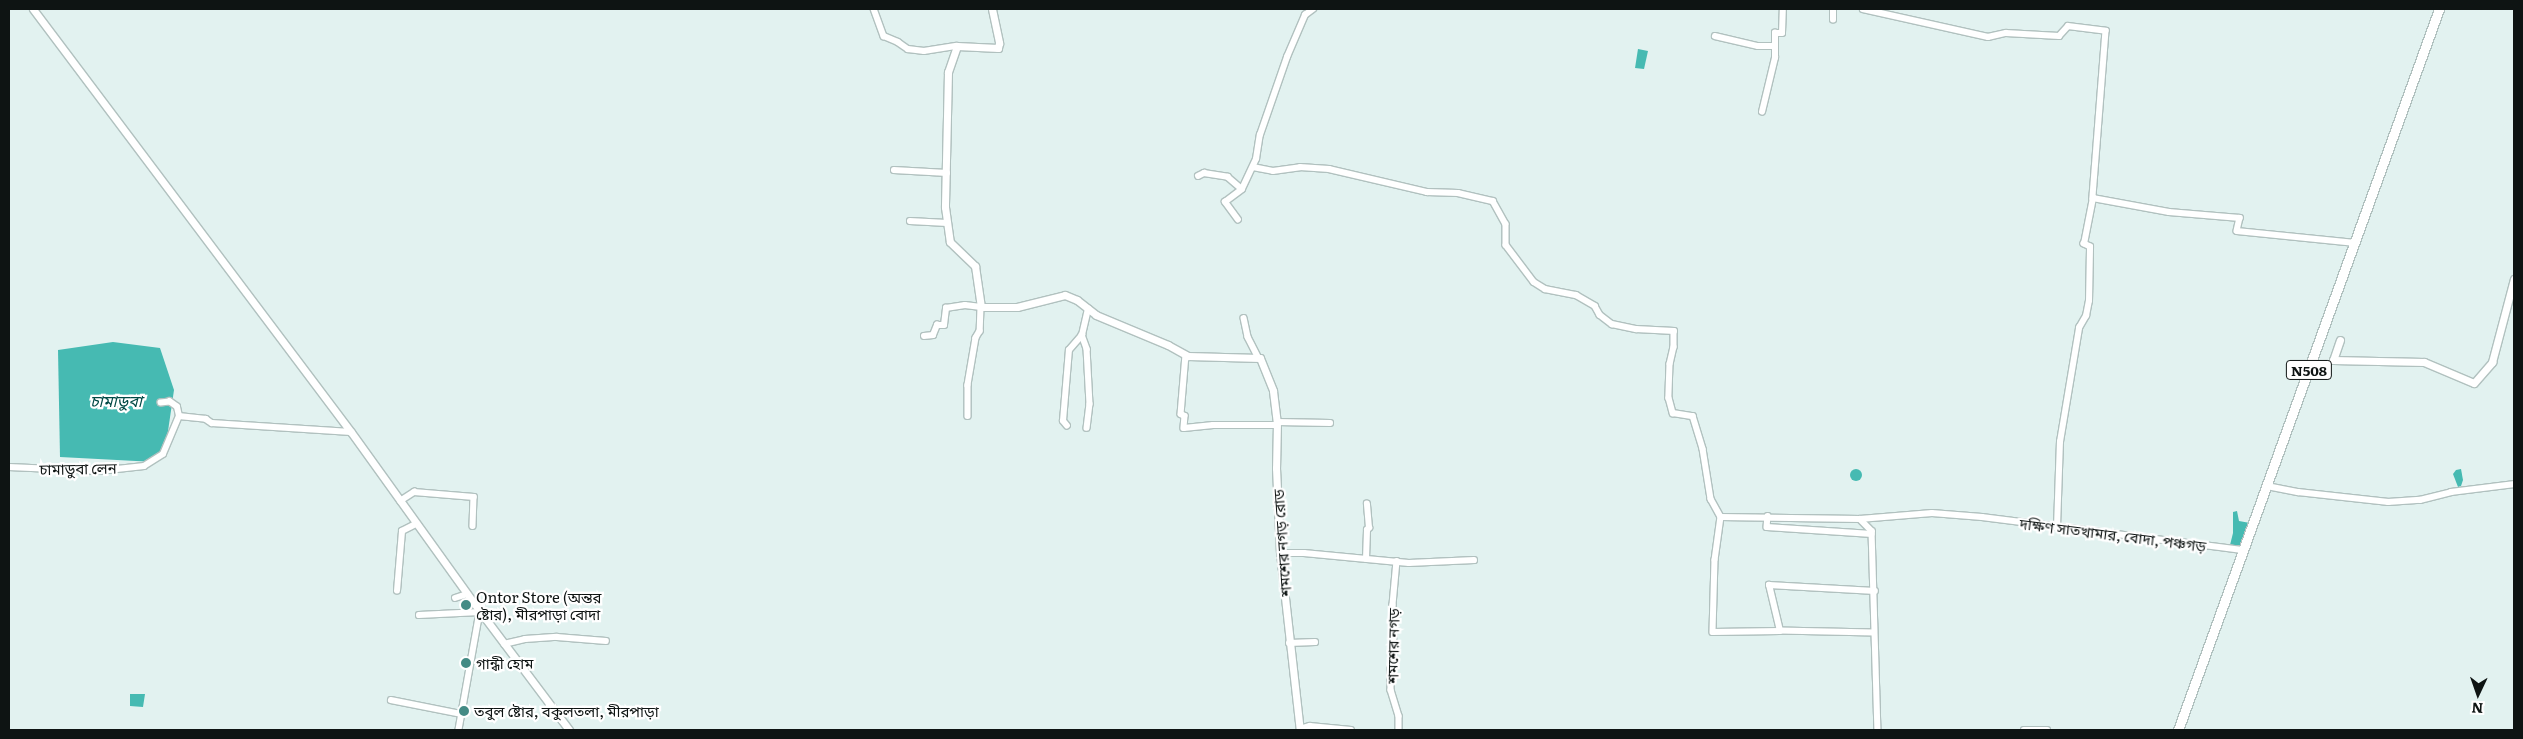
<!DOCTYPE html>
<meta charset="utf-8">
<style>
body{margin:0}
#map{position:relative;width:2523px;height:739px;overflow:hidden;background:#e2f2f0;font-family:Literata,"Noto Sans Bengali",serif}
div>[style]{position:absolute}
.water>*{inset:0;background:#46bab2}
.round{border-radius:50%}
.roads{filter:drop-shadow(1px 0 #b1c1bf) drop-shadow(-1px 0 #b1c1bf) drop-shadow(0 1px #b1c1bf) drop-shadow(0 -1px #b1c1bf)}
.minor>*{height:5.5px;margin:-2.75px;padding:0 2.75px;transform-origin:2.75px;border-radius:2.75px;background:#fff}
.tertiary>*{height:7px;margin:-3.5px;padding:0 3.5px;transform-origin:3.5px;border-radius:3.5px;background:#fff}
.trunk>*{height:9px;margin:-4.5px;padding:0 4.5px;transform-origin:4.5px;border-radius:4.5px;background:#fff}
.dots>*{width:14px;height:14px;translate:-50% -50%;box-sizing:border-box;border:2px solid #fff;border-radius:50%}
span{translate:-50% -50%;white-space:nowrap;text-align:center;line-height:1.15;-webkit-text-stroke:4.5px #fff;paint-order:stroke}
.shield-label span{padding:1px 4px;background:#fff;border:1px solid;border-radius:4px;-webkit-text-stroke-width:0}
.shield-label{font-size:14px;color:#0e1413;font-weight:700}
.street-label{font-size:15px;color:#0e1413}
.poi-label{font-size:15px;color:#0e1413}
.left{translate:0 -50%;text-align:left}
.water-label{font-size:16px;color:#004945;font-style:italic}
.frame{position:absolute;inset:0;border:10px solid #0e1413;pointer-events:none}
.north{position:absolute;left:2453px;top:669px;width:50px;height:50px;-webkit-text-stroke:4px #fff;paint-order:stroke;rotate:183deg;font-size:14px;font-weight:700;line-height:20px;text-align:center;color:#0e1413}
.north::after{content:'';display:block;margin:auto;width:18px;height:22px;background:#0e1413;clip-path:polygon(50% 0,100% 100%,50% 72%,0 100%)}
</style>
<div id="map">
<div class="water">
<i style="clip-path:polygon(1638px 49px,1648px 51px,1644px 69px,1635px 68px)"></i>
<i style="clip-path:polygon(113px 342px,160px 348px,174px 390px,167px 438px,155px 462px,60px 457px,58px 350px)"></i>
<i class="round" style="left:1850px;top:469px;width:12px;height:12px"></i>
<i style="clip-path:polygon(2461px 469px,2463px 480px,2461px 486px,2458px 487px,2453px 474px,2456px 470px)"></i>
<i style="clip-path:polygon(2237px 511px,2239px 521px,2250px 523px,2243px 545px,2230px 545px,2233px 533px,2233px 512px)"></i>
<i style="clip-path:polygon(130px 694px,145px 694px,143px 707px,130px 706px)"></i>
</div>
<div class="roads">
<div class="minor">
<i style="left:874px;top:9px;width:29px;rotate:70deg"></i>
<i style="left:884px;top:36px;width:15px;rotate:23deg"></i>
<i style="left:898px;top:42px;width:12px;rotate:35deg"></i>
<i style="left:908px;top:49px;width:16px;rotate:7deg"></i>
<i style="left:924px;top:51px;width:33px;rotate:-9deg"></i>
<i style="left:1863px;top:9px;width:128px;rotate:12.6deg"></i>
<i style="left:1988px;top:37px;width:18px;rotate:-13deg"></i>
<i style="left:2006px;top:33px;width:53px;rotate:3.2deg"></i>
<i style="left:2059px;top:36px;width:13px;rotate:-48deg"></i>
<i style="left:2068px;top:26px;width:38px;rotate:7deg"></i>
<i style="left:2106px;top:31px;width:168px;rotate:94.5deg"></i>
<i style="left:2093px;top:198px;width:77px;rotate:10.4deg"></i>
<i style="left:2169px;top:212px;width:71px;rotate:4.8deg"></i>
<i style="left:2240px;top:218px;width:13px;rotate:103deg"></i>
<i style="left:2237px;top:231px;width:119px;rotate:5.8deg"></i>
<i style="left:1833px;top:20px;width:11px;rotate:-90deg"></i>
<i style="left:1715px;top:36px;width:44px;rotate:13.1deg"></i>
<i style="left:1758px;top:46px;width:17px"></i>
<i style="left:1762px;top:112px;width:56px;rotate:-76.5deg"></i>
<i style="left:1775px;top:58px;width:25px;rotate:-90deg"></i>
<i style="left:1775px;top:33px;width:7px"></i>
<i style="left:1782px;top:33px;width:24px;rotate:-88deg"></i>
<i style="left:1253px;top:167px;width:20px;rotate:11deg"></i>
<i style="left:1273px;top:171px;width:27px;rotate:-8deg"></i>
<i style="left:1300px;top:167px;width:29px;rotate:4deg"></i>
<i style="left:1329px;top:169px;width:101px;rotate:13.2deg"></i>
<i style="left:1427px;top:192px;width:31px;rotate:2deg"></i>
<i style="left:1458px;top:193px;width:36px;rotate:13deg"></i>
<i style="left:1493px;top:201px;width:26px;rotate:61deg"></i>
<i style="left:1506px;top:224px;width:21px;rotate:90deg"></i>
<i style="left:1506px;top:245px;width:46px;rotate:52.9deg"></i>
<i style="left:1534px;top:282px;width:13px;rotate:32deg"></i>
<i style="left:1545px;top:289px;width:32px;rotate:11deg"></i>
<i style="left:1576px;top:295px;width:22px;rotate:30deg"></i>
<i style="left:1595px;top:306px;width:10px;rotate:61deg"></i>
<i style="left:1600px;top:315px;width:15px;rotate:37deg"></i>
<i style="left:1612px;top:324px;width:25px;rotate:12deg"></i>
<i style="left:1636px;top:329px;width:38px;rotate:3deg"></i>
<i style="left:1674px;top:331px;width:16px;rotate:90deg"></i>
<i style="left:1674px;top:347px;width:17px;rotate:103deg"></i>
<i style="left:1670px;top:364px;width:34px;rotate:92deg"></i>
<i style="left:1669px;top:398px;width:16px;rotate:75deg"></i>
<i style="left:1673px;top:413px;width:20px;rotate:9deg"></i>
<i style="left:1693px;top:416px;width:34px;rotate:73deg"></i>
<i style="left:1703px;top:449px;width:51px;rotate:80.9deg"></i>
<i style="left:1711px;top:499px;width:21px;rotate:61deg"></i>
<i style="left:1721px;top:517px;width:139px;rotate:0.8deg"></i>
<i style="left:1860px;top:519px;width:17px;rotate:45deg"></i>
<i style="left:1872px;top:531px;width:199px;rotate:88.3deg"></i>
<i style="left:894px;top:170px;width:53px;rotate:3.2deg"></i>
<i style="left:1198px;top:176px;width:7px;rotate:-27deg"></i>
<i style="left:1204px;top:173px;width:24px;rotate:9deg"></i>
<i style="left:1228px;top:177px;width:18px;rotate:41deg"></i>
<i style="left:1242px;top:189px;width:33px;rotate:-65deg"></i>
<i style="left:1256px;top:159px;width:24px;rotate:-81deg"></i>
<i style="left:1260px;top:135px;width:83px;rotate:-70.9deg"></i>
<i style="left:1287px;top:57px;width:46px;rotate:-66.8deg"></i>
<i style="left:1305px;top:15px;width:10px;rotate:-37deg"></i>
<i style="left:1238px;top:220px;width:22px;rotate:-126deg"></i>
<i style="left:1225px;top:202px;width:21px;rotate:-37deg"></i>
<i style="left:910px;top:221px;width:37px;rotate:3deg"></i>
<i style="left:1244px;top:318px;width:19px;rotate:78deg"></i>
<i style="left:1248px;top:337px;width:22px;rotate:63deg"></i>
<i style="left:1082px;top:335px;width:15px;rotate:70deg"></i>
<i style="left:1087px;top:349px;width:55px;rotate:86.9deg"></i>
<i style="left:1090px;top:404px;width:24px;rotate:97deg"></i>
<i style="left:924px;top:336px;width:9px;rotate:-6deg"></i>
<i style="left:933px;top:335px;width:11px;rotate:-68deg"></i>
<i style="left:937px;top:325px;width:7px"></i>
<i style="left:944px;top:325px;width:17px;rotate:-83deg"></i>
<i style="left:946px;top:308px;width:19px;rotate:-9deg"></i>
<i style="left:965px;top:305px;width:16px;rotate:7deg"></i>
<i style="left:981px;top:307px;width:24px;rotate:92deg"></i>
<i style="left:980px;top:331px;width:8px;rotate:120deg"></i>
<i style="left:976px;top:338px;width:48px;rotate:99.7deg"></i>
<i style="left:968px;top:385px;width:31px;rotate:90deg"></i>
<i style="left:1186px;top:355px;width:59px;rotate:94.8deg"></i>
<i style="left:1181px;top:414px;width:4px;rotate:27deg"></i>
<i style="left:1185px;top:416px;width:12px;rotate:95deg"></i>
<i style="left:1184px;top:428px;width:29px;rotate:-6deg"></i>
<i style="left:1213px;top:425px;width:64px"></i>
<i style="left:179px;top:416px;width:27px;rotate:6deg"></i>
<i style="left:206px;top:419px;width:7px;rotate:34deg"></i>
<i style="left:212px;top:423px;width:139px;rotate:3.7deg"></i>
<i style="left:1277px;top:422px;width:53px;rotate:1.1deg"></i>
<i style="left:1067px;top:426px;width:6px;rotate:-129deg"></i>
<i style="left:1063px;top:421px;width:71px;rotate:-85.2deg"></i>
<i style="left:1069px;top:350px;width:20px;rotate:-49deg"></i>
<i style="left:1082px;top:335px;width:27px;rotate:-77deg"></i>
<i style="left:9px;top:467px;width:90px;rotate:2.5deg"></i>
<i style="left:99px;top:471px;width:45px;rotate:-6.3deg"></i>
<i style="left:144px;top:466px;width:22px;rotate:-32deg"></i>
<i style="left:163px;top:454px;width:41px;rotate:-67.2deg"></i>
<i style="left:179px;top:416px;width:9px;rotate:-103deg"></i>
<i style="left:177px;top:407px;width:9px;rotate:-144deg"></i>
<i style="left:170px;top:402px;width:9px;rotate:174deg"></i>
<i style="left:2267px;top:486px;width:32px;rotate:11deg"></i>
<i style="left:2298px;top:492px;width:91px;rotate:6.3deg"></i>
<i style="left:2388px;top:502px;width:32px;rotate:-4deg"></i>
<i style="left:2420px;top:500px;width:32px;rotate:-14deg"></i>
<i style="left:2451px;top:492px;width:64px;rotate:-7.2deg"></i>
<i style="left:400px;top:501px;width:17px;rotate:-33deg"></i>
<i style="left:414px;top:492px;width:60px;rotate:4.8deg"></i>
<i style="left:474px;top:497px;width:29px;rotate:92deg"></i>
<i style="left:1768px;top:516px;width:11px;rotate:95deg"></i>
<i style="left:1767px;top:527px;width:105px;rotate:3.8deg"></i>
<i style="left:1721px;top:517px;width:43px;rotate:97.9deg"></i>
<i style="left:1715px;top:560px;width:72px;rotate:91.6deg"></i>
<i style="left:1713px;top:632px;width:67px;rotate:-0.9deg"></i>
<i style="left:1860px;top:519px;width:72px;rotate:-4.8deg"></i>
<i style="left:1932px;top:513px;width:50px;rotate:4.6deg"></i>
<i style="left:1982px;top:517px;width:264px;rotate:7.2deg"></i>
<i style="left:2057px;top:527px;width:85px;rotate:-88deg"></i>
<i style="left:2060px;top:442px;width:116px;rotate:-80.5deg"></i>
<i style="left:2079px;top:328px;width:14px;rotate:-60deg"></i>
<i style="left:2086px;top:316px;width:15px;rotate:-79deg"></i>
<i style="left:2089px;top:301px;width:54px;rotate:-88.9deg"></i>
<i style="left:2090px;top:247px;width:7px;rotate:-153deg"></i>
<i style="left:2084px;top:244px;width:47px;rotate:-78.9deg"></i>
<i style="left:1280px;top:553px;width:24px"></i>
<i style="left:1304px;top:553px;width:105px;rotate:5.4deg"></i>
<i style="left:1409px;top:563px;width:65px;rotate:-2.6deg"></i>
<i style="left:1366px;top:559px;width:29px;rotate:-88deg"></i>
<i style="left:1367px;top:530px;width:3px;rotate:-45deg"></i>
<i style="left:1369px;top:528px;width:24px;rotate:-95deg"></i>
<i style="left:1397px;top:561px;width:44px;rotate:95.2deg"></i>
<i style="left:1393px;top:605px;width:47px;rotate:88.8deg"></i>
<i style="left:1394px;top:652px;width:17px;rotate:100deg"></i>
<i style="left:1391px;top:669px;width:21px;rotate:90deg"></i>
<i style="left:1391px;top:690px;width:27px;rotate:73deg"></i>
<i style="left:1399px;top:716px;width:14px;rotate:90deg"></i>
<i style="left:397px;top:591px;width:60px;rotate:-85.2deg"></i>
<i style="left:402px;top:531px;width:16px;rotate:-27deg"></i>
<i style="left:455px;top:598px;width:13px;rotate:-18deg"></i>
<i style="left:419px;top:615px;width:61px;rotate:-2.8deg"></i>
<i style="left:480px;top:612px;width:120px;rotate:100.1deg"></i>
<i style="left:1874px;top:633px;width:94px;rotate:-178.8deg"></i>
<i style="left:1780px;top:631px;width:47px;rotate:-103.4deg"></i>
<i style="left:1769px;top:585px;width:106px;rotate:3.2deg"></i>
<i style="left:1289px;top:643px;width:26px;rotate:-2deg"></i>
<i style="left:504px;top:644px;width:22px;rotate:-13deg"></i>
<i style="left:525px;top:639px;width:32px;rotate:-4deg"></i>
<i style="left:557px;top:637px;width:49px;rotate:4.7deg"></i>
<i style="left:391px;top:700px;width:72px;rotate:11.2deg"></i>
<i style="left:1300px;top:729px;width:10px;rotate:-17deg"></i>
<i style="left:1310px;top:726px;width:41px;rotate:5.6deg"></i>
<i style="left:2024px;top:730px;width:23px"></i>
</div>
<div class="tertiary">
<i style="left:33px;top:9px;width:529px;rotate:53.07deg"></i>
<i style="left:351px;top:432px;width:209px;rotate:54.3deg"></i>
<i style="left:473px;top:602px;width:160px;rotate:53.1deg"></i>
<i style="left:992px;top:9px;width:35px;rotate:78deg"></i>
<i style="left:999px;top:43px;width:5px;rotate:101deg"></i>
<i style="left:998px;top:48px;width:41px;rotate:-177.2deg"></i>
<i style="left:957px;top:46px;width:28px;rotate:109deg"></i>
<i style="left:948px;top:72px;width:135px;rotate:91.3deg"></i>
<i style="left:945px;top:207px;width:35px;rotate:82deg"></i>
<i style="left:950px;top:242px;width:35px;rotate:44deg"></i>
<i style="left:975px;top:266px;width:41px;rotate:81.7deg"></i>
<i style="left:981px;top:307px;width:36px"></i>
<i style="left:1017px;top:307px;width:49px;rotate:-14deg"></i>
<i style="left:1065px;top:295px;width:13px;rotate:23deg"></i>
<i style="left:1077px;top:300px;width:24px;rotate:38deg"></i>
<i style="left:1096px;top:315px;width:78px;rotate:22.6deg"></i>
<i style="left:1168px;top:345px;width:23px;rotate:29deg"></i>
<i style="left:1188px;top:356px;width:72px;rotate:1.6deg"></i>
<i style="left:1260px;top:358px;width:35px;rotate:68deg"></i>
<i style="left:1273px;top:391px;width:31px;rotate:83deg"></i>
<i style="left:1277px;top:422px;width:46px;rotate:91.2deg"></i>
<i style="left:1276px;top:468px;width:85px;rotate:87.3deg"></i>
<i style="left:1280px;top:553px;width:178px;rotate:83.6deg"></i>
<i style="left:2340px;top:340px;width:21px;rotate:109deg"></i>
<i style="left:2333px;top:360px;width:91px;rotate:1.3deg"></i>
<i style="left:2424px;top:362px;width:54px;rotate:22.8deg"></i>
<i style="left:2474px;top:383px;width:28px;rotate:-49deg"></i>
<i style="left:2492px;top:362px;width:86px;rotate:-75.2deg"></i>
</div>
<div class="trunk">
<i style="left:2178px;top:730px;width:767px;rotate:-70.1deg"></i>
</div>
</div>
<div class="dots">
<i style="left:466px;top:605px;background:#448b85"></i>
<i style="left:466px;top:663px;background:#448b85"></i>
<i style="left:464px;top:711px;background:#448b85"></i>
</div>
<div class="shield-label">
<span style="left:2309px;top:370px">N508</span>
</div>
<div class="street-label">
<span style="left:78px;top:468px;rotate:-1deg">চামাডুবা লেন</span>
<span style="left:2113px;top:534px;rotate:7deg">দক্ষিণ সাতখামার, বোদা, পঞ্চগড়</span>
<span style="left:1281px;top:543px;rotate:-94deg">শমশের নগড় রোড</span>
<span style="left:1392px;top:646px;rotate:-89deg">শমশের নগড়</span>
</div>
<div class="poi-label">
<span class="left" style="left:476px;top:605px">Ontor Store (অন্তর<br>ষ্টোর), মীরপাড়া বোদা</span>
<span class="left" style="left:476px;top:663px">গান্ধী হোম</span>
<span class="left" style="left:474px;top:711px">তবুল ষ্টোর, বকুলতলা, মীরপাড়া</span>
</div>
<div class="water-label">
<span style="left:116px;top:400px">চামাডুবা</span>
</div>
<div class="frame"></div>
<div class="north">N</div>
</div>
